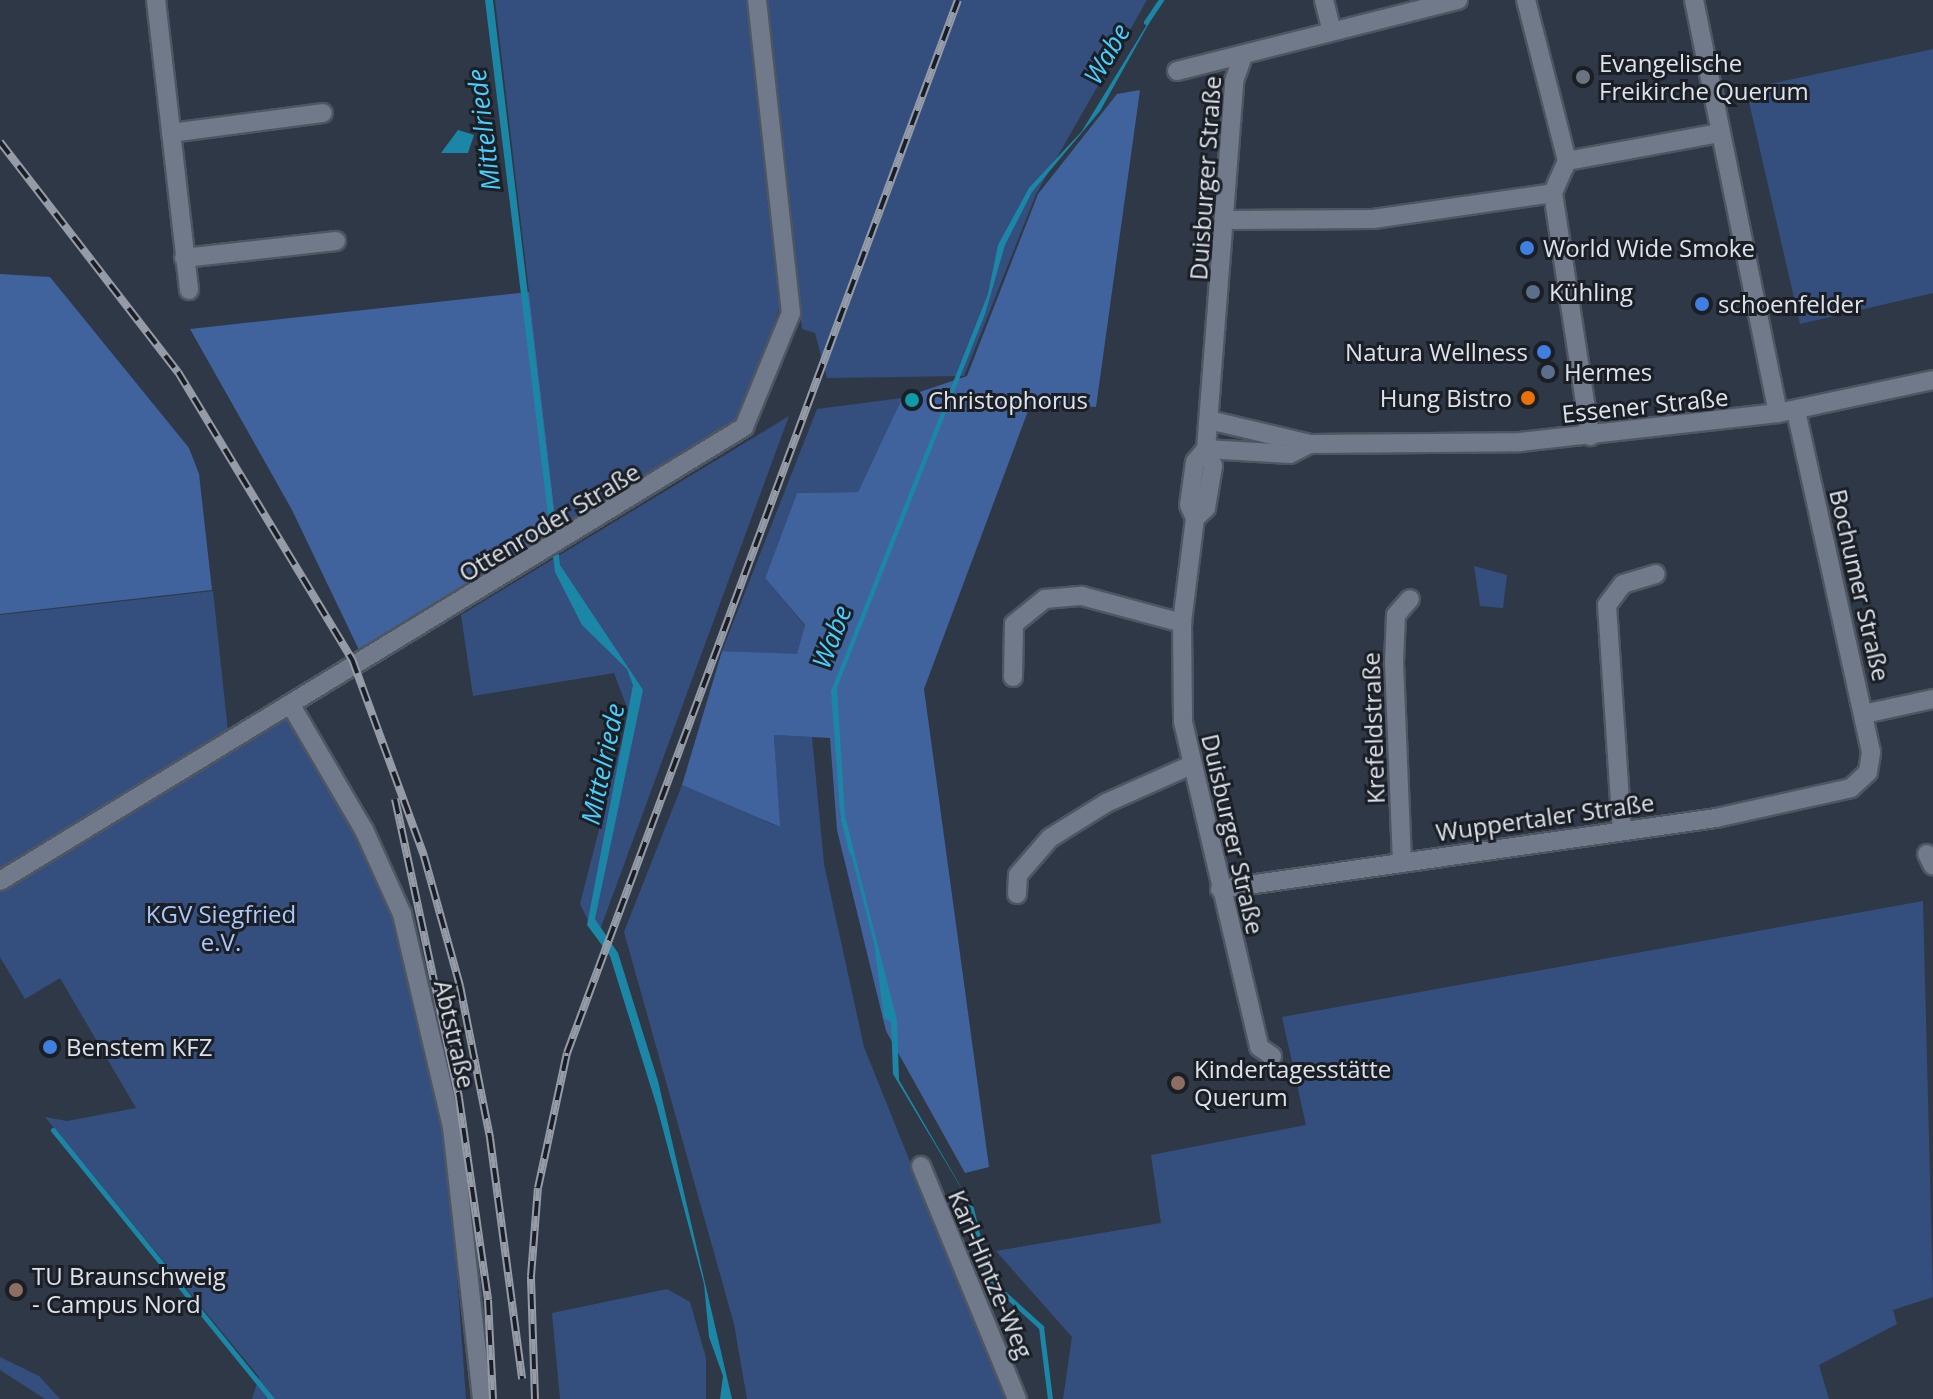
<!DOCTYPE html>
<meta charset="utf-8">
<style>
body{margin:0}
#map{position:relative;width:1933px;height:1399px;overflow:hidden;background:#2f3846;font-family:"Open Sans",sans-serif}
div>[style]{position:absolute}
.green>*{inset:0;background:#344f7e}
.forest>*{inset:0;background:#40629d}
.water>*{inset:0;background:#1c86a7}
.stream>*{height:5px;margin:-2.5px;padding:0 2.5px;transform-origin:2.5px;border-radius:2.5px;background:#1c86a7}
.roads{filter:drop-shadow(2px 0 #4e5662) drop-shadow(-2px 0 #4e5662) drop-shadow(0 2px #4e5662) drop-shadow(0 -2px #4e5662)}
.minor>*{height:18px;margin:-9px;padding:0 9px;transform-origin:9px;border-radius:9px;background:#707a8a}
.rail>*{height:8px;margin-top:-4px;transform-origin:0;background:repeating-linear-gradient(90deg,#1b1f25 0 15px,#959ca7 0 30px);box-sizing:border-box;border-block:2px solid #959ca7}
.dots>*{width:22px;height:22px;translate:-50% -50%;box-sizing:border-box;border:4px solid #1b1f25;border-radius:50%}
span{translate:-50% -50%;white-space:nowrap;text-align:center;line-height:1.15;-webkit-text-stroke:6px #1b1f25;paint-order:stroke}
.poi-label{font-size:24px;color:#dde3ec}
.left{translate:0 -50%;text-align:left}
.right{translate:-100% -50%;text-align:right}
.street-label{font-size:24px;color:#dde3ec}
.park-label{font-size:24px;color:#aac8fb}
.water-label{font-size:26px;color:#47d0ff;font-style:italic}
</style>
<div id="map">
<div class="green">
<i style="clip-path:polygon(495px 0,749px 0,784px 294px,748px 403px,728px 429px,557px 532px)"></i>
<i style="clip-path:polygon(767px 0,1147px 0,1036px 194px,964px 376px,827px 378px,815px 333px,802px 329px)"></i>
<i style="clip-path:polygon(1933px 49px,1933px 293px,1800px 324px,1746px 89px)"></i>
<i style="clip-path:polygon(902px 398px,858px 492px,797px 493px,765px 578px,805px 626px,797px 655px,722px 651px,817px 409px)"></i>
<i style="clip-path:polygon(789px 416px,683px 704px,597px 938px,580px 904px,629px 713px,614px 673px,473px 696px,461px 615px)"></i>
<i style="clip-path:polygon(1474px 566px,1507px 575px,1503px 608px,1480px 606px)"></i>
<i style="clip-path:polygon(213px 591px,230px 750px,288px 717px,378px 872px,398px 933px,449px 1162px,466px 1399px,252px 1399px,259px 1377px,45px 1117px,67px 1121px,136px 1108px,60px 978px,25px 999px,0 957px,0 615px)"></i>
<i style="clip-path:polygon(774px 735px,812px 737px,824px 864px,864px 1047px,1005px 1399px,747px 1399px,734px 1324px,624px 932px,682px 785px,779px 827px)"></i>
<i style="clip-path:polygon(1923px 901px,1933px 1297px,1893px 1310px,1897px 1324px,1819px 1365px,1829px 1399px,1063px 1399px,1072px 1337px,996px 1251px,1161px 1223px,1151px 1155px,1306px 1125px,1282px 1017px)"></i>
<i style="clip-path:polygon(667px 1289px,690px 1302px,706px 1358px,706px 1399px,560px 1399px,552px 1313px)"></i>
<i style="clip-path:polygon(0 1357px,39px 1376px,60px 1399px,45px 1399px,0 1370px)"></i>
</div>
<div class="forest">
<i style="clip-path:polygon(1140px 90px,1096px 407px,1031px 403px,924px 689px,989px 1167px,965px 1173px,886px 1031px,837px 830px,830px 738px,774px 735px,780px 827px,682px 785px,722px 651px,797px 654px,805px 625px,765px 578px,797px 493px,858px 492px,902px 398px,967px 376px,1038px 194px,1117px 94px)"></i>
<i style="clip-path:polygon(0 274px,50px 277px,189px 448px,199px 474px,212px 590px,0 614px)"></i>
<i style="clip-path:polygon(529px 292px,557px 532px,359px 650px,292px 510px,190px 329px)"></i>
</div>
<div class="water">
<i style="clip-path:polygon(485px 0,493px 0,560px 565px,643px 690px,595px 919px,618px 953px,658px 1081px,732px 1399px,720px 1399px,723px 1376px,709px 1337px,704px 1284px,657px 1107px,610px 956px,587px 925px,633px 685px,627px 669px,582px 625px,555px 572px)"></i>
<i style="clip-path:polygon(1162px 0,1100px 111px,1032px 192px,1005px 245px,985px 314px,837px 688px,845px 817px,897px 1020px,899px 1080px,972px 1206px,893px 1074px,891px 1022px,884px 1018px,874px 943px,840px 811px,831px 691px,988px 294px,998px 245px,1029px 188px,1082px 131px)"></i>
<i style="clip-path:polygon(458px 130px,474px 135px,468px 153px,441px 153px)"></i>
</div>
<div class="stream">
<i style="left:1146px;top:22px;width:27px;rotate:-56deg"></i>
<i style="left:843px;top:819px;width:34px;rotate:76deg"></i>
<i style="left:53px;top:1130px;width:347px;rotate:50.9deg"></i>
<i style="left:969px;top:1200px;width:81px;rotate:76.5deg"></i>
<i style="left:988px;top:1279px;width:72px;rotate:42.2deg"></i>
<i style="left:1041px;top:1327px;width:73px;rotate:82.9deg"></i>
</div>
<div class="roads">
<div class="minor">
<i style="left:156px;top:0;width:292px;rotate:83.5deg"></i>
<i style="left:1324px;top:0;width:32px;rotate:76deg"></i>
<i style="left:1526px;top:0;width:166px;rotate:75.7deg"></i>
<i style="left:1567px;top:161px;width:35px;rotate:114deg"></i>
<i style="left:1553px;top:193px;width:246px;rotate:81.3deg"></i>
<i style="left:1694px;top:0;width:421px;rotate:78.5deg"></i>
<i style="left:1177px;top:71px;width:290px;rotate:-14.2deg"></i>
<i style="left:171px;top:133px;width:153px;rotate:-7.5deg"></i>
<i style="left:1567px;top:161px;width:155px;rotate:-10.4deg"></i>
<i style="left:1228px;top:220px;width:145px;rotate:-0.4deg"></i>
<i style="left:1373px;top:219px;width:182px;rotate:-8.2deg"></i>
<i style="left:184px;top:258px;width:153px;rotate:-6.4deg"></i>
<i style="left:1209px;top:420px;width:104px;rotate:13.4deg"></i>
<i style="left:1310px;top:444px;width:210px;rotate:-0.5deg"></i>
<i style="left:1520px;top:442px;width:260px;rotate:-6.4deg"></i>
<i style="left:1778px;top:413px;width:158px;rotate:-12deg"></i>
<i style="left:1206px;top:449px;width:17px;rotate:130deg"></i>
<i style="left:1195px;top:462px;width:43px;rotate:97.9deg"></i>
<i style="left:1189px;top:505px;width:14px;rotate:65deg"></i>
<i style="left:1195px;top:518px;width:106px;rotate:97.1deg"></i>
<i style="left:1182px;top:623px;width:99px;rotate:89.4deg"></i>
<i style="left:1183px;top:722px;width:334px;rotate:76.8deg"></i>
<i style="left:1259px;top:1047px;width:16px;rotate:35deg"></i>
<i style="left:1206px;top:449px;width:84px;rotate:3.4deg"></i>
<i style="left:1290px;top:454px;width:22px;rotate:-27deg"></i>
<i style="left:1195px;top:518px;width:15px;rotate:-42deg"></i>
<i style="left:1206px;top:508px;width:43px;rotate:-80.5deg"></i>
<i style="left:1213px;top:466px;width:18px;rotate:-112deg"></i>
<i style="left:1206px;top:449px;width:369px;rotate:-85.6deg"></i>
<i style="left:1234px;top:81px;width:27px;rotate:-70deg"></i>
<i style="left:1013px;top:677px;width:53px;rotate:-88.9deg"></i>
<i style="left:1014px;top:624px;width:40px;rotate:-39deg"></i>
<i style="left:1045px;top:599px;width:37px;rotate:-5deg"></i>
<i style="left:1082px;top:596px;width:104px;rotate:15.1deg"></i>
<i style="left:292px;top:707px;width:143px;rotate:59.7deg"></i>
<i style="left:364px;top:830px;width:92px;rotate:65.7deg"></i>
<i style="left:402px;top:914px;width:219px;rotate:76.8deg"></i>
<i style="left:452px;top:1127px;width:274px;rotate:83.7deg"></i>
<i style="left:1864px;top:714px;width:71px;rotate:-12.3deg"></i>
<i style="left:1622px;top:831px;width:226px;rotate:-93.8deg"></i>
<i style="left:1607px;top:605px;width:26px;rotate:-53deg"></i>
<i style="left:1623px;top:584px;width:34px;rotate:-17deg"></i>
<i style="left:1927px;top:854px;width:13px;rotate:63deg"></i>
<i style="left:1402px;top:862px;width:200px;rotate:-92.3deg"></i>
<i style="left:1394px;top:662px;width:47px;rotate:-87.6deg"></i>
<i style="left:1396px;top:615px;width:21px;rotate:-49deg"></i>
<i style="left:0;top:881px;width:872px;rotate:-31.39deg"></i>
<i style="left:744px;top:427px;width:123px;rotate:-67.6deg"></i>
<i style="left:791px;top:313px;width:315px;rotate:-96.2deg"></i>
<i style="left:1220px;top:889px;width:501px;rotate:-8.15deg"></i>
<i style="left:1716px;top:818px;width:138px;rotate:-12.5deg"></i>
<i style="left:1851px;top:788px;width:23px;rotate:-43deg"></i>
<i style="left:1868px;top:772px;width:20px;rotate:-81deg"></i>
<i style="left:1871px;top:752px;width:350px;rotate:-102.4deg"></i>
<i style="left:1017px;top:894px;width:19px;rotate:-87deg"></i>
<i style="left:1018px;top:875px;width:49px;rotate:-49.1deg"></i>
<i style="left:1050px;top:838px;width:66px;rotate:-32deg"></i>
<i style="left:1106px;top:803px;width:91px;rotate:-24deg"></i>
<i style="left:921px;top:1166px;width:252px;rotate:67.6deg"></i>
</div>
</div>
<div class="rail">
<i style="left:0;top:142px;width:291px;rotate:52.3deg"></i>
<i style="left:178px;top:372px;width:336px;rotate:58.8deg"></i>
<i style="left:352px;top:659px;width:210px;rotate:69.9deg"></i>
<i style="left:424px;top:856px;width:135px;rotate:74.5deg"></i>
<i style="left:460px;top:986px;width:155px;rotate:78.8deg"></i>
<i style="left:490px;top:1138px;width:243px;rotate:82.4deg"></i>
<i style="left:395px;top:799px;width:306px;rotate:77.9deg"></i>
<i style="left:459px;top:1098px;width:204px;rotate:81.8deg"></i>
<i style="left:488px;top:1300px;width:99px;rotate:87.1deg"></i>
<i style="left:535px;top:1399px;width:123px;rotate:-91.9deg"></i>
<i style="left:531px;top:1276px;width:88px;rotate:-85.5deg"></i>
<i style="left:538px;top:1188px;width:138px;rotate:-77.9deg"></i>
<i style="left:567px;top:1053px;width:1123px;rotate:-69.63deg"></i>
</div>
<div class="dots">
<i style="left:1583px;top:77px;background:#6b7280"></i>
<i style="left:1527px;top:248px;background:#3f7fe0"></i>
<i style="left:1533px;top:292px;background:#5c6f8a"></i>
<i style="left:1702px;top:304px;background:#3f7fe0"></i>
<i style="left:1544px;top:352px;background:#3f7fe0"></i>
<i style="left:1548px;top:372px;background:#5c6f8a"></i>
<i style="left:1528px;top:398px;background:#e8710a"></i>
<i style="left:912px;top:400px;background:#0f9aa8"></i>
<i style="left:50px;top:1047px;background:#3f7fe0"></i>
<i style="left:1178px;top:1083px;background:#8d6e63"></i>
<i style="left:16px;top:1290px;background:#8d6e63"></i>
</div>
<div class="poi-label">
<span class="left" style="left:1599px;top:77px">Evangelische<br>Freikirche Querum</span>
<span class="left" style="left:1543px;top:248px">World Wide Smoke</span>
<span class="left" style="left:1549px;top:292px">Kühling</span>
<span class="left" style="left:1718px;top:304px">schoenfelder</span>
<span class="right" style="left:1528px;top:352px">Natura Wellness</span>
<span class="left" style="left:1564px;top:372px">Hermes</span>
<span class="right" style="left:1512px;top:398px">Hung Bistro</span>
<span class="left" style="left:928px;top:400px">Christophorus</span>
<span class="left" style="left:66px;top:1047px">Benstem KFZ</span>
<span class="left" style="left:1194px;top:1083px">Kindertagesstätte<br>Querum</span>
<span class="left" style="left:32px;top:1290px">TU Braunschweig<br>- Campus Nord</span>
</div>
<div class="street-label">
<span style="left:1205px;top:178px;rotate:-86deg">Duisburger Straße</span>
<span style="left:1645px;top:405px;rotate:-6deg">Essener Straße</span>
<span style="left:549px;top:522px;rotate:-31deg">Ottenroder Straße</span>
<span style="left:1860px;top:585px;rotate:77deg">Bochumer Straße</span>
<span style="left:1373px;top:728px;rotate:-92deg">Krefeldstraße</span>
<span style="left:1545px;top:817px;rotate:-8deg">Wuppertaler Straße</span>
<span style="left:1233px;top:834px;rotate:77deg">Duisburger Straße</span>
<span style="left:455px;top:1034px;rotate:77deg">Abtstraße</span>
<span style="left:991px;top:1274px;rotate:67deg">Karl-Hintze-Weg</span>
</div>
<div class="park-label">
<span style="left:221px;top:928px">KGV Siegfried<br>e.V.</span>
</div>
<div class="water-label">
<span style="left:1107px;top:54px;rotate:-60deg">Wabe</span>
<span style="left:484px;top:130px;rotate:-97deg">Mittelriede</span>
<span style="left:832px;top:637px;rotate:-69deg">Wabe</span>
<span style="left:603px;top:764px;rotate:-78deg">Mittelriede</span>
</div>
</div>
